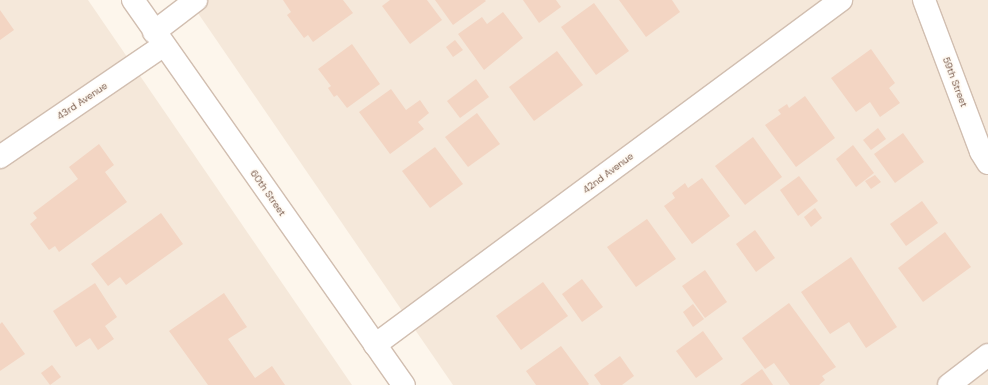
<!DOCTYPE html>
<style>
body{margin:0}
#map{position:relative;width:988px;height:385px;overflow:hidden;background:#fdf6ec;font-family:"DM Sans",sans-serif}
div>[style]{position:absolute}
.residential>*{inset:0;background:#f5e8da}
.building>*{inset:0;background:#f3d5c3}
.roads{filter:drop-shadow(1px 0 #d1beb0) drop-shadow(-1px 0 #d1beb0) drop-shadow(0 1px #d1beb0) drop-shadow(0 -1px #d1beb0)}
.minor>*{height:22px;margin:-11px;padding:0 11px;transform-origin:11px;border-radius:11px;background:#fff}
.tertiary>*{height:22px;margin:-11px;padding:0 11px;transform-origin:11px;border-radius:11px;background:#fff}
span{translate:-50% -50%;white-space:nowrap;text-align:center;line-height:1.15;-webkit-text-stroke:3.5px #fffaf3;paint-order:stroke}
.street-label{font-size:10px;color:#7a5c4d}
</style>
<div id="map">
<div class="residential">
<i style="clip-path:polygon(0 0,88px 0,352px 385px,0 385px)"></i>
<i style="clip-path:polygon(189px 0,988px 0,988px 385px,453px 385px)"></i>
</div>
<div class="building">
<i style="clip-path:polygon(283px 0,343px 0,353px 13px,313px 42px,308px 35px,304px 38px,287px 15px,291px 12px)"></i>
<i style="clip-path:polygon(390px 0,427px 0,442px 20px,410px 44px,382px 6px)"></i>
<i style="clip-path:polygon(435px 0,485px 0,486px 1px,453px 25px)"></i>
<i style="clip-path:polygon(523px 0,556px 0,561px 7px,539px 23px)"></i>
<i style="clip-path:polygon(619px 0,672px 0,680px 12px,646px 37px)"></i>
<i style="clip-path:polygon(594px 3px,629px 51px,596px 75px,561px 27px)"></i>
<i style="clip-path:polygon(0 10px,14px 30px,0 40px)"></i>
<i style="clip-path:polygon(503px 12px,523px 38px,484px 70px,458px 34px,482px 17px,487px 24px)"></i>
<i style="clip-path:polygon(455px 40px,463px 50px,453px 57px,446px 47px)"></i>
<i style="clip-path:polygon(352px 44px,380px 84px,347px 108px,337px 95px,334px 97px,328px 88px,331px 86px,318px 69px)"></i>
<i style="clip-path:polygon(871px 49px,895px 83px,889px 88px,900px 103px,880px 117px,870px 102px,856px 112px,831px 78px)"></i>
<i style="clip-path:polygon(557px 51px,583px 85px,534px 121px,509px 87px)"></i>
<i style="clip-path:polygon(476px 79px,489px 97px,460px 118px,447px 101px)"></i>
<i style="clip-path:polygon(391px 89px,406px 110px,420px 100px,429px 113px,418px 122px,424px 129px,390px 154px,359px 112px)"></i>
<i style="clip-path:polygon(805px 96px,835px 138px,796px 167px,765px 125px,781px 114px,778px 110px,787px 104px,789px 108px)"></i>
<i style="clip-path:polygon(477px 113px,500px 144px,468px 167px,445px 137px)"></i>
<i style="clip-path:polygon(878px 128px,886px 139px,871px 150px,863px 140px)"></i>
<i style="clip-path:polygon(903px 133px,924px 162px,895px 183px,874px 154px)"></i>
<i style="clip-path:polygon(753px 137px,782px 177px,745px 205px,715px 166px)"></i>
<i style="clip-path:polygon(99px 144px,114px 165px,105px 172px,127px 202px,59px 252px,55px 246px,49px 250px,30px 224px,37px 218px,33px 213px,78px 179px,69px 167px)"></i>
<i style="clip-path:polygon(853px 145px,874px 173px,856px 187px,836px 159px)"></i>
<i style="clip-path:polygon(435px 147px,463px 184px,430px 208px,402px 171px)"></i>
<i style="clip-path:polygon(875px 175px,881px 182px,871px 189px,865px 181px)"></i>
<i style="clip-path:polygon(799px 176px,818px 201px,798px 216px,780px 190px)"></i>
<i style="clip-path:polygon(702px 178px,730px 216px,692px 244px,664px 206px,675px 198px,672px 193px,685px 183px,688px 188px)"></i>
<i style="clip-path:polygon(922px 201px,938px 223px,906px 246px,890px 224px)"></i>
<i style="clip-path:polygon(815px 208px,822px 218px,811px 227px,804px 217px)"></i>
<i style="clip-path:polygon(161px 213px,183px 244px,126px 285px,120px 277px,108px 286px,91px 264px)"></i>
<i style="clip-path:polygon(647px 219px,676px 259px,636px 287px,607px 247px)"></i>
<i style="clip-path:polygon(755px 230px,775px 258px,756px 272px,736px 244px)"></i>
<i style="clip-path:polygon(945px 232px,971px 267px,923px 302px,898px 268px)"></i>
<i style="clip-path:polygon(851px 257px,897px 327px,866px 348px,849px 322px,830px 334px,801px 292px)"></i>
<i style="clip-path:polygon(705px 270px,727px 302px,705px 318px,682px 286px)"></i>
<i style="clip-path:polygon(582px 279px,603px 307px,582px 322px,562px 294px)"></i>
<i style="clip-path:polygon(543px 282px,568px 316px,521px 350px,496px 316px)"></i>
<i style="clip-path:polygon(95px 283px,117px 317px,105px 326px,114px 339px,98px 350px,90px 338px,76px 347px,53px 311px)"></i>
<i style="clip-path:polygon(224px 293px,247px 327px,228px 339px,255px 378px,272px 366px,285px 385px,208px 385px,169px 331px)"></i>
<i style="clip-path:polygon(789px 303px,836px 367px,822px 376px,825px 380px,819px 385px,790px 385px,774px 363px,765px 369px,742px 338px)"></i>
<i style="clip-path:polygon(693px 304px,704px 319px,693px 327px,683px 312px)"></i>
<i style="clip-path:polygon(2px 322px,25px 354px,0 371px,0 324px)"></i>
<i style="clip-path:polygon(703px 331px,723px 359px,696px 378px,676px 351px)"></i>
<i style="clip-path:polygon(561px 346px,589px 384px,588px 385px,536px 385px,526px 371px)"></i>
<i style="clip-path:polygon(620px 356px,634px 376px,622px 385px,601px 385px,594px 375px)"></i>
<i style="clip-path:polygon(52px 365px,61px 377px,50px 385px,41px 373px)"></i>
<i style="clip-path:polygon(762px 369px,773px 385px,740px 385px)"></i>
</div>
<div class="roads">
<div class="minor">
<i style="left:924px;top:0;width:162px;rotate:69.4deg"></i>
<i style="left:981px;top:152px;width:13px;rotate:58deg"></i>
<i style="left:154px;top:32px;width:53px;rotate:-37.3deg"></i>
<i style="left:0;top:157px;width:197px;rotate:-34.3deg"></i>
<i style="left:375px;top:345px;width:580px;rotate:-36.51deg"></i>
<i style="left:949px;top:385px;width:49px;rotate:-37.6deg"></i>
</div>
<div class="tertiary">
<i style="left:133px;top:0;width:471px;rotate:54.9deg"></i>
</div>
</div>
<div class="street-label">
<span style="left:955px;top:82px;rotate:69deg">59th Street</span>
<span style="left:82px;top:101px;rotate:-34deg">43rd Avenue</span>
<span style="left:608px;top:173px;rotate:-37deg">42nd Avenue</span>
<span style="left:268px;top:193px;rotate:55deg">60th Street</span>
</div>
</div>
